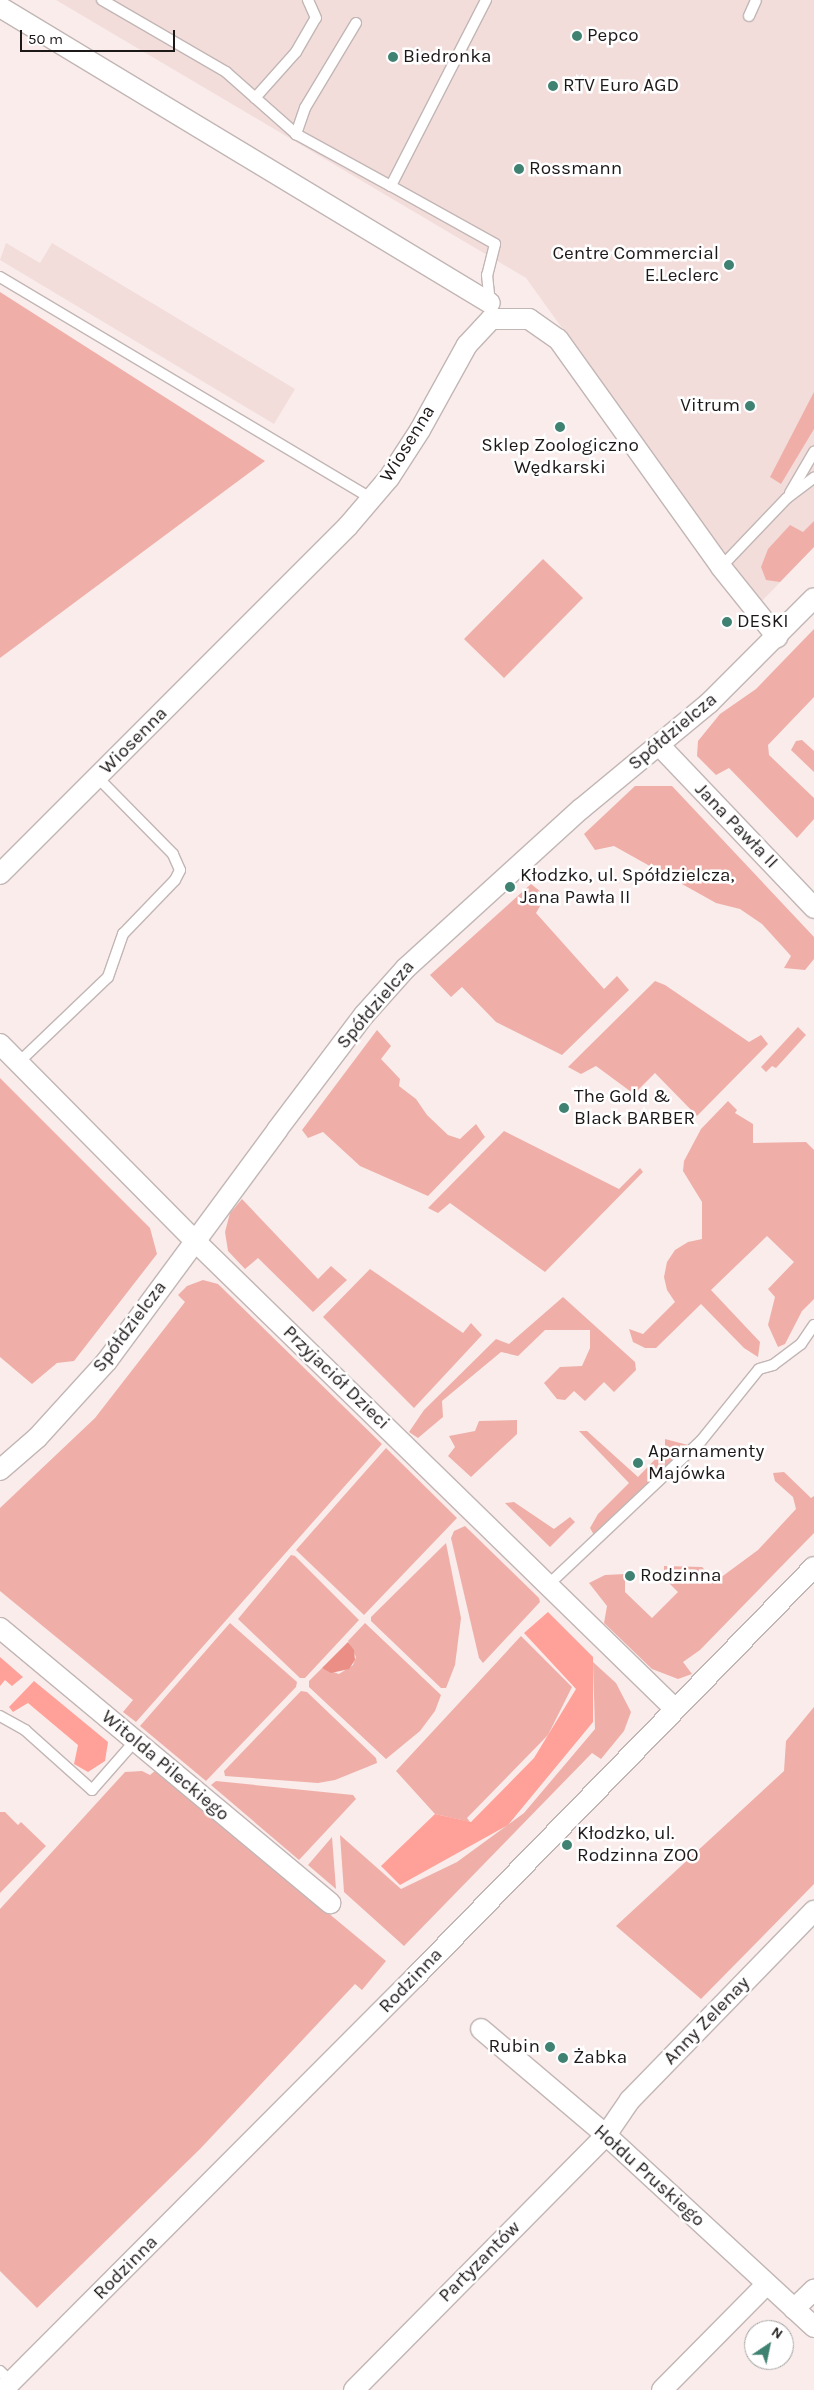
<!DOCTYPE html>
<meta charset="utf-8">
<style>
body{margin:0}
#map{position:relative;width:814px;height:2390px;overflow:hidden;background:#f9eceb;font-family:Karla,sans-serif}
div>[style]{position:absolute}
.built>*{inset:0;background:#f2dddb}
.green>*{inset:0;background:#efafa8}
.forest>*{inset:0;background:#ffa198}
.water>*{inset:0;background:#ea8e86}
.roads{filter:drop-shadow(1px 0 #c2b6b5) drop-shadow(-1px 0 #c2b6b5) drop-shadow(0 1px #c2b6b5) drop-shadow(0 -1px #c2b6b5)}
.lane>*{height:10px;margin:-5px;padding:0 5px;transform-origin:5px;border-radius:5px;background:#fff}
.street>*{height:20px;margin:-10px;padding:0 10px;transform-origin:10px;border-radius:10px;background:#fff}
.dots>*{width:14px;height:14px;translate:-50% -50%;box-sizing:border-box;border:2px solid #fff;border-radius:50%}
span{translate:-50% -50%;white-space:nowrap;text-align:center;line-height:1.15;-webkit-text-stroke:5px #fff;paint-order:stroke}
.poi-label{font-size:19px;color:#1d1918}
.left{translate:0 -50%;text-align:left}
.right{translate:-100% -50%;text-align:right}
.street-label{font-size:19px;color:#1d1918}
.north{position:absolute;left:744px;top:2320px;width:50px;height:50px;box-sizing:border-box;background:#fff;border:1px solid #a5a3a3;border-radius:50%;rotate:34deg;font-size:14px;font-weight:700;line-height:20px;text-align:center;color:#1d1918}
.north::after{content:'';display:block;margin:auto;width:18px;height:22px;background:#408272;clip-path:polygon(50% 0,100% 100%,50% 72%,0 100%)}
.scale{position:absolute;left:20px;top:30px;width:155px;height:22px;box-sizing:border-box;border:2px solid #1d1918;border-top:0;padding-left:6px;font-size:15px;line-height:18px;white-space:nowrap;color:#1d1918;-webkit-text-stroke:4px #fff;paint-order:stroke}
</style>
<div id="map">
<div class="built">
<i style="clip-path:polygon(56px 0,814px 0,814px 547px,760px 603px,526px 278px)"></i>
<i style="clip-path:polygon(6px 243px,40px 263px,52px 243px,295px 389px,274px 424px,0 260px)"></i>
</div>
<div class="green">
<i style="clip-path:polygon(0 292px,265px 461px,0 658px)"></i>
<i style="clip-path:polygon(814px 392px,814px 429px,781px 484px,770px 477px)"></i>
<i style="clip-path:polygon(814px 521px,814px 547px,780px 582px,766px 580px,761px 567px,768px 549px,790px 525px,803px 532px)"></i>
<i style="clip-path:polygon(543px 559px,583px 598px,504px 678px,464px 639px)"></i>
<i style="clip-path:polygon(814px 629px,814px 697px,768px 745px,769px 755px,814px 798px,814px 819px,797px 838px,729px 768px,716px 775px,697px 756px,698px 741px,720px 714px,756px 689px)"></i>
<i style="clip-path:polygon(802px 740px,814px 751px,814px 772px,791px 750px,796px 741px)"></i>
<i style="clip-path:polygon(635px 786px,672px 786px,814px 937px,814px 959px,805px 970px,784px 968px,791px 956px,762px 924px,740px 909px,716px 903px,614px 846px,595px 850px,584px 834px)"></i>
<i style="clip-path:polygon(531px 884px,546px 896px,536px 913px,604px 989px,617px 976px,629px 990px,562px 1055px,496px 1022px,462px 987px,451px 997px,430px 975px)"></i>
<i style="clip-path:polygon(655px 981px,665px 985px,749px 1042px,761px 1035px,768px 1044px,697px 1116px,655px 1073px,634px 1094px,596px 1066px,581px 1074px,568px 1067px)"></i>
<i style="clip-path:polygon(798px 1027px,806px 1035px,776px 1068px,772px 1066px,766px 1072px,761px 1067px)"></i>
<i style="clip-path:polygon(377px 1030px,391px 1046px,381px 1059px,400px 1079px,399px 1086px,416px 1099px,427px 1115px,448px 1135px,460px 1139px,476px 1124px,485px 1137px,428px 1196px,360px 1166px,323px 1132px,308px 1138px,302px 1130px)"></i>
<i style="clip-path:polygon(0 1078px,150px 1228px,157px 1254px,74px 1361px,57px 1363px,32px 1384px,0 1357px)"></i>
<i style="clip-path:polygon(728px 1101px,737px 1110px,735px 1113px,753px 1124px,753px 1143px,806px 1142px,814px 1150px,814px 1299px,802px 1311px,785px 1344px,778px 1347px,768px 1325px,775px 1297px,768px 1289px,794px 1262px,767px 1236px,711px 1290px,760px 1342px,758px 1357px,744px 1348px,701px 1304px,656px 1348px,645px 1348px,633px 1342px,629px 1329px,643px 1334px,675px 1302px,667px 1290px,664px 1277px,667px 1262px,675px 1250px,688px 1242px,702px 1239px,702px 1202px,683px 1171px,684px 1161px,701px 1129px)"></i>
<i style="clip-path:polygon(504px 1131px,619px 1189px,640px 1168px,643px 1172px,545px 1272px,450px 1203px,438px 1213px,428px 1208px)"></i>
<i style="clip-path:polygon(242px 1199px,318px 1279px,331px 1266px,347px 1280px,313px 1312px,258px 1258px,245px 1269px,228px 1251px,225px 1232px,230px 1213px)"></i>
<i style="clip-path:polygon(370px 1269px,463px 1333px,471px 1323px,482px 1335px,414px 1408px,323px 1317px)"></i>
<i style="clip-path:polygon(203px 1280px,218px 1284px,382px 1444px,136px 1722px,123px 1712px,133px 1700px,0 1591px,0 1508px,95px 1418px,185px 1302px,178px 1295px,187px 1286px)"></i>
<i style="clip-path:polygon(563px 1297px,635px 1362px,636px 1370px,614px 1392px,604px 1382px,585px 1401px,574px 1391px,565px 1400px,557px 1399px,544px 1383px,560px 1367px,582px 1366px,590px 1348px,590px 1330px,545px 1330px,518px 1356px,501px 1352px,442px 1401px,443px 1417px,418px 1438px,409px 1432px,424px 1410px,496px 1339px,509px 1344px)"></i>
<i style="clip-path:polygon(517px 1420px,517px 1434px,471px 1477px,448px 1456px,455px 1447px,449px 1436px,475px 1431px,479px 1421px)"></i>
<i style="clip-path:polygon(579px 1431px,587px 1431px,638px 1477px,665px 1449px,665px 1439px,688px 1445px,594px 1535px,590px 1528px,598px 1514px,629px 1483px)"></i>
<i style="clip-path:polygon(386px 1448px,457px 1518px,364px 1615px,296px 1550px)"></i>
<i style="clip-path:polygon(784px 1472px,811px 1498px,814px 1496px,814px 1533px,700px 1650px,683px 1662px,692px 1674px,678px 1679px,652px 1669px,604px 1623px,607px 1606px,589px 1583px,605px 1575px,625px 1574px,625px 1592px,652px 1618px,678px 1592px,664px 1578px,664px 1566px,702px 1567px,716px 1581px,758px 1550px,796px 1509px,793px 1497px,775px 1481px,773px 1473px)"></i>
<i style="clip-path:polygon(514px 1502px,554px 1529px,570px 1517px,575px 1522px,550px 1547px,505px 1503px)"></i>
<i style="clip-path:polygon(465px 1526px,539px 1598px,540px 1602px,483px 1663px,479px 1658px,451px 1538px,454px 1531px)"></i>
<i style="clip-path:polygon(446px 1543px,461px 1618px,455px 1665px,446px 1688px,441px 1688px,371px 1621px,371px 1617px)"></i>
<i style="clip-path:polygon(291px 1555px,295px 1556px,359px 1620px,305px 1678px,300px 1678px,238px 1619px)"></i>
<i style="clip-path:polygon(230px 1623px,297px 1682px,296px 1687px,206px 1781px,140px 1726px)"></i>
<i style="clip-path:polygon(365px 1623px,441px 1695px,435px 1711px,420px 1731px,386px 1759px,309px 1687px,309px 1681px,322px 1668px,339px 1674px,353px 1665px,356px 1657px,348px 1641px)"></i>
<i style="clip-path:polygon(521px 1636px,572px 1687px,548px 1735px,467px 1818px,470px 1822px,435px 1814px,396px 1771px)"></i>
<i style="clip-path:polygon(593px 1662px,616px 1683px,631px 1712px,624px 1731px,601px 1759px,592px 1753px,404px 1946px,344px 1892px,340px 1835px,401px 1889px,457px 1862px,524px 1813px,595px 1729px)"></i>
<i style="clip-path:polygon(301px 1691px,307px 1692px,376px 1758px,377px 1763px,335px 1780px,318px 1783px,225px 1776px,224px 1771px)"></i>
<i style="clip-path:polygon(814px 1707px,814px 1884px,701px 1999px,616px 1926px,784px 1771px,786px 1741px)"></i>
<i style="clip-path:polygon(156px 1770px,386px 1961px,362px 1990px,355px 1984px,200px 2149px,37px 2308px,0 2271px,0 1909px,125px 1772px,142px 1771px,150px 1775px)"></i>
<i style="clip-path:polygon(216px 1781px,353px 1795px,356px 1799px,299px 1860px,211px 1785px)"></i>
<i style="clip-path:polygon(0 1812px,5px 1812px,18px 1825px,21px 1822px,46px 1846px,0 1893px)"></i>
<i style="clip-path:polygon(332px 1837px,336px 1889px,308px 1865px)"></i>
</div>
<div class="forest">
<i style="clip-path:polygon(548px 1612px,593px 1657px,593px 1722px,508px 1825px,400px 1885px,381px 1866px,435px 1814px,471px 1822px,534px 1758px,576px 1689px,524px 1633px)"></i>
<i style="clip-path:polygon(0 1657px,23px 1677px,12px 1686px,5px 1680px,0 1686px)"></i>
<i style="clip-path:polygon(34px 1681px,108px 1742px,105px 1761px,88px 1772px,74px 1764px,78px 1745px,28px 1703px,13px 1712px,9px 1707px)"></i>
</div>
<div class="water">
<i style="clip-path:polygon(348px 1642px,354px 1650px,355px 1660px,349px 1669px,331px 1673px,322px 1668px)"></i>
</div>
<div class="roads">
<div class="lane">
<i style="left:102px;top:0;width:143px;rotate:30.1deg"></i>
<i style="left:226px;top:72px;width:94px;rotate:41.5deg"></i>
<i style="left:486px;top:0;width:209px;rotate:117.1deg"></i>
<i style="left:391px;top:186px;width:119px;rotate:29.1deg"></i>
<i style="left:495px;top:244px;width:32px;rotate:104deg"></i>
<i style="left:487px;top:275px;width:28px;rotate:84deg"></i>
<i style="left:749px;top:16px;width:17px;rotate:-66deg"></i>
<i style="left:356px;top:23px;width:99px;rotate:121deg"></i>
<i style="left:305px;top:108px;width:28px;rotate:109deg"></i>
<i style="left:296px;top:134px;width:108px;rotate:28.7deg"></i>
<i style="left:255px;top:98px;width:62px;rotate:-48.3deg"></i>
<i style="left:296px;top:52px;width:39px;rotate:-60deg"></i>
<i style="left:316px;top:18px;width:20px;rotate:-114deg"></i>
<i style="left:0;top:277px;width:432px;rotate:30.8deg"></i>
<i style="left:790px;top:493px;width:48px;rotate:-59.7deg"></i>
<i style="left:721px;top:567px;width:95px;rotate:-46.3deg"></i>
<i style="left:787px;top:498px;width:34px;rotate:-37deg"></i>
<i style="left:18px;top:1063px;width:124px;rotate:-43.7deg"></i>
<i style="left:108px;top:977px;width:46px;rotate:-70.8deg"></i>
<i style="left:123px;top:934px;width:75px;rotate:-46.1deg"></i>
<i style="left:175px;top:880px;width:11px;rotate:-63deg"></i>
<i style="left:180px;top:870px;width:17px;rotate:-114deg"></i>
<i style="left:173px;top:854px;width:108px;rotate:-134.6deg"></i>
<i style="left:548px;top:1585px;width:210px;rotate:-43.3deg"></i>
<i style="left:701px;top:1441px;width:92px;rotate:-51.1deg"></i>
<i style="left:759px;top:1369px;width:15px;rotate:-16deg"></i>
<i style="left:773px;top:1365px;width:35px;rotate:-37deg"></i>
<i style="left:801px;top:1344px;width:23px;rotate:-56deg"></i>
<i style="left:0;top:1716px;width:29px;rotate:29deg"></i>
<i style="left:25px;top:1730px;width:90px;rotate:41.8deg"></i>
<i style="left:92px;top:1790px;width:65px;rotate:-48.7deg"></i>
<i style="left:0;top:2371px;width:16px;rotate:45deg"></i>
</div>
<div class="street">
<i style="left:0;top:7px;width:572px;rotate:31.14deg"></i>
<i style="left:659px;top:745px;width:225px;rotate:46.4deg"></i>
<i style="left:0;top:874px;width:492px;rotate:-45deg"></i>
<i style="left:348px;top:526px;width:63px;rotate:-49.5deg"></i>
<i style="left:389px;top:478px;width:57px;rotate:-57.1deg"></i>
<i style="left:420px;top:430px;width:97px;rotate:-61.1deg"></i>
<i style="left:467px;top:345px;width:35px;rotate:-47deg"></i>
<i style="left:491px;top:319px;width:38px"></i>
<i style="left:529px;top:319px;width:35px;rotate:35deg"></i>
<i style="left:558px;top:339px;width:280px;rotate:54.4deg"></i>
<i style="left:721px;top:567px;width:90px;rotate:51.3deg"></i>
<i style="left:0;top:1044px;width:279px;rotate:45.3deg"></i>
<i style="left:196px;top:1242px;width:669px;rotate:44.27deg"></i>
<i style="left:0;top:1470px;width:49px;rotate:-40.9deg"></i>
<i style="left:37px;top:1438px;width:104px;rotate:-47.7deg"></i>
<i style="left:107px;top:1361px;width:287px;rotate:-53.6deg"></i>
<i style="left:277px;top:1130px;width:144px;rotate:-52.9deg"></i>
<i style="left:364px;top:1015px;width:63px;rotate:-48.2deg"></i>
<i style="left:406px;top:968px;width:236px;rotate:-42.3deg"></i>
<i style="left:581px;top:809px;width:166px;rotate:-39.6deg"></i>
<i style="left:709px;top:703px;width:148px;rotate:-45deg"></i>
<i style="left:0;top:1628px;width:430px;rotate:39.8deg"></i>
<i style="left:481px;top:2029px;width:164px;rotate:40.3deg"></i>
<i style="left:606px;top:2135px;width:283px;rotate:42.7deg"></i>
<i style="left:794px;top:2309px;width:28px;rotate:-44deg"></i>
<i style="left:3px;top:2390px;width:583px;rotate:-45.07deg"></i>
<i style="left:415px;top:1977px;width:572px;rotate:-45.78deg"></i>
<i style="left:354px;top:2390px;width:359px;rotate:-45.3deg"></i>
<i style="left:606px;top:2135px;width:42px;rotate:-55.6deg"></i>
<i style="left:630px;top:2100px;width:264px;rotate:-45.8deg"></i>
<i style="left:662px;top:2390px;width:149px;rotate:-45.3deg"></i>
</div>
</div>
<div class="dots">
<i style="left:577px;top:36px;background:#408272"></i>
<i style="left:393px;top:57px;background:#408272"></i>
<i style="left:553px;top:86px;background:#408272"></i>
<i style="left:519px;top:169px;background:#408272"></i>
<i style="left:729px;top:265px;background:#408272"></i>
<i style="left:750px;top:406px;background:#408272"></i>
<i style="left:560px;top:427px;background:#408272"></i>
<i style="left:727px;top:622px;background:#408272"></i>
<i style="left:510px;top:887px;background:#408272"></i>
<i style="left:564px;top:1108px;background:#408272"></i>
<i style="left:638px;top:1463px;background:#408272"></i>
<i style="left:630px;top:1576px;background:#408272"></i>
<i style="left:567px;top:1845px;background:#408272"></i>
<i style="left:550px;top:2047px;background:#408272"></i>
<i style="left:563px;top:2058px;background:#408272"></i>
</div>
<div class="poi-label">
<span class="left" style="left:587px;top:36px">Pepco</span>
<span class="left" style="left:403px;top:57px">Biedronka</span>
<span class="left" style="left:563px;top:86px">RTV Euro AGD</span>
<span class="left" style="left:529px;top:169px">Rossmann</span>
<span class="right" style="left:719px;top:265px">Centre Commercial<br>E.Leclerc</span>
<span class="right" style="left:740px;top:406px">Vitrum</span>
<span style="left:560px;top:457px">Sklep Zoologiczno<br>Wędkarski</span>
<span class="left" style="left:737px;top:622px">DESKI</span>
<span class="left" style="left:520px;top:887px">Kłodzko, ul. Spółdzielcza,<br>Jana Pawła II</span>
<span class="left" style="left:574px;top:1108px">The Gold &amp;<br>Black BARBER</span>
<span class="left" style="left:648px;top:1463px">Aparnamenty<br>Majówka</span>
<span class="left" style="left:640px;top:1576px">Rodzinna</span>
<span class="left" style="left:577px;top:1845px">Kłodzko, ul.<br>Rodzinna ZOO</span>
<span class="right" style="left:540px;top:2047px">Rubin</span>
<span class="left" style="left:573px;top:2058px">Żabka</span>
</div>
<div class="street-label">
<span style="left:408px;top:444px;rotate:-58deg">Wiosenna</span>
<span style="left:673px;top:732px;rotate:-40deg">Spółdzielcza</span>
<span style="left:134px;top:741px;rotate:-45deg">Wiosenna</span>
<span style="left:736px;top:826px;rotate:46deg">Jana Pawła II</span>
<span style="left:376px;top:1005px;rotate:-50deg">Spółdzielcza</span>
<span style="left:130px;top:1327px;rotate:-53deg">Spółdzielcza</span>
<span style="left:336px;top:1378px;rotate:44deg">Przyjaciół Dzieci</span>
<span style="left:165px;top:1766px;rotate:40deg">Witolda Pileckiego</span>
<span style="left:411px;top:1981px;rotate:-46deg">Rodzinna</span>
<span style="left:707px;top:2021px;rotate:-46deg">Anny Zelenay</span>
<span style="left:649px;top:2176px;rotate:42deg">Hołdu Pruskiego</span>
<span style="left:480px;top:2262px;rotate:-45deg">Partyzantów</span>
<span style="left:126px;top:2268px;rotate:-45deg">Rodzinna</span>
</div>
<div class="north">N</div>
<div class="scale">50 m</div>
</div>
